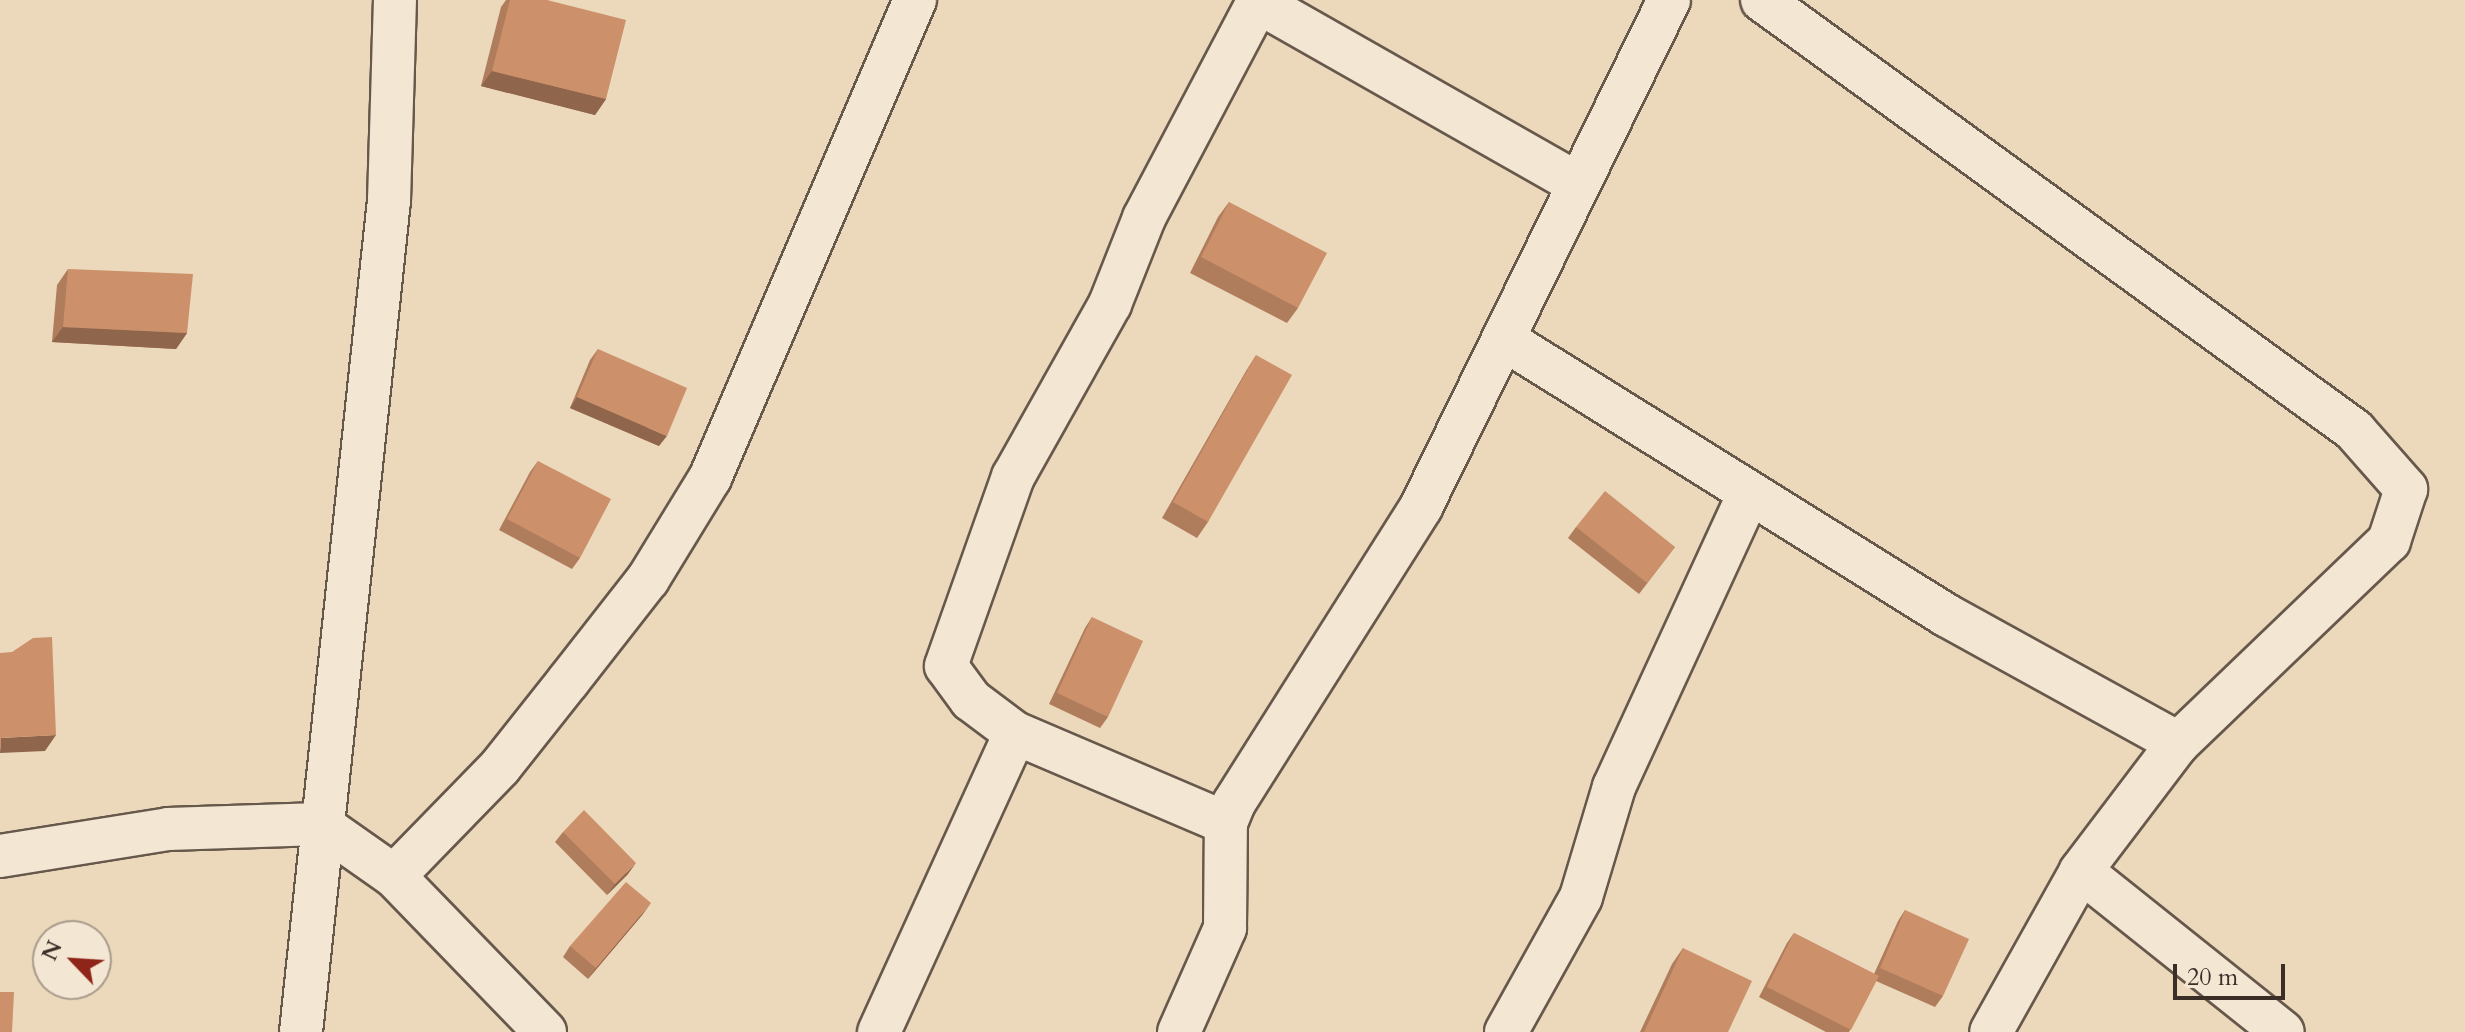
<!DOCTYPE html>
<style>
body{margin:0}
#map{position:relative;width:2465px;height:1032px;overflow:hidden;background:#ecd8bb;font-family:Cardo,serif}
div>[style]{position:absolute}
.roads{filter:drop-shadow(2px 0 #67584c) drop-shadow(-2px 0 #67584c) drop-shadow(0 2px #67584c) drop-shadow(0 -2px #67584c)}
.minor>*{height:42px;margin:-21px;padding:0 21px;transform-origin:21px;border-radius:21px;background:#f3e6d3}
.wall>*{inset:0;background:#af7c5c}
.shaded-wall>*{inset:0;background:#8f654b}
.building>*{inset:0;background:#cc906b}
span{translate:-50% -50%;white-space:nowrap;text-align:center;line-height:1.15;-webkit-text-stroke:6px #f3e6d3;paint-order:stroke}
.north{position:absolute;left:32px;top:920px;width:80px;height:80px;box-sizing:border-box;background:#f3e6d3;border:2px solid #a99c8e;border-radius:50%;rotate:295deg;font-size:22px;font-weight:700;line-height:32px;text-align:center;color:#3b2e27}
.north::after{content:'';display:block;margin:auto;width:28px;height:36px;background:#8f2418;clip-path:polygon(50% 0,100% 100%,50% 72%,0 100%)}
.scale{position:absolute;left:2173px;top:964px;width:112px;height:36px;box-sizing:border-box;border:4px solid #3b2e27;border-top:0;padding-left:10px;font-size:24px;line-height:28px;white-space:nowrap;color:#3b2e27;-webkit-text-stroke:6px #f3e6d3;paint-order:stroke}
</style>
<div id="map">
<div class="roads">
<div class="minor">
<i style="left:1762px;top:0;width:732px;rotate:35.99deg"></i>
<i style="left:2354px;top:430px;width:79px;rotate:48.6deg"></i>
<i style="left:2406px;top:489px;width:55px;rotate:108.1deg"></i>
<i style="left:2389px;top:541px;width:292px;rotate:136.2deg"></i>
<i style="left:2178px;top:743px;width:161px;rotate:127.2deg"></i>
<i style="left:2081px;top:871px;width:184px;rotate:119.2deg"></i>
<i style="left:1258px;top:2px;width:366px;rotate:29.6deg"></i>
<i style="left:1505px;top:340px;width:520px;rotate:31.95deg"></i>
<i style="left:1946px;top:615px;width:265px;rotate:28.9deg"></i>
<i style="left:1226px;top:823px;width:229px;rotate:-156.9deg"></i>
<i style="left:1015px;top:733px;width:55px;rotate:-143.1deg"></i>
<i style="left:971px;top:700px;width:42px;rotate:-126.3deg"></i>
<i style="left:946px;top:666px;width:201px;rotate:-70.5deg"></i>
<i style="left:1013px;top:477px;width:198px;rotate:-60.7deg"></i>
<i style="left:1110px;top:304px;width:92px;rotate:-68.4deg"></i>
<i style="left:1144px;top:218px;width:246px;rotate:-62.2deg"></i>
<i style="left:0;top:856px;width:170px;rotate:-9.1deg"></i>
<i style="left:168px;top:829px;width:152px;rotate:-1.9deg"></i>
<i style="left:320px;top:824px;width:90px;rotate:35.1deg"></i>
<i style="left:394px;top:876px;width:217px;rotate:45.9deg"></i>
<i style="left:2081px;top:871px;width:258px;rotate:38.6deg"></i>
<i style="left:394px;top:876px;width:152px;rotate:-45.8deg"></i>
<i style="left:500px;top:767px;width:111px;rotate:-51.6deg"></i>
<i style="left:569px;top:680px;width:128px;rotate:-52deg"></i>
<i style="left:648px;top:579px;width:119px;rotate:-58.5deg"></i>
<i style="left:710px;top:478px;width:520px;rotate:-66.79deg"></i>
<i style="left:301px;top:1032px;width:836px;rotate:-83.96deg"></i>
<i style="left:389px;top:201px;width:201px;rotate:-88.3deg"></i>
<i style="left:879px;top:1032px;width:328px;rotate:-65.5deg"></i>
<i style="left:1179px;top:1032px;width:114px;rotate:-66.1deg"></i>
<i style="left:1225px;top:928px;width:105px;rotate:-89.5deg"></i>
<i style="left:1226px;top:823px;width:22px;rotate:-68deg"></i>
<i style="left:1234px;top:803px;width:350px;rotate:-57.7deg"></i>
<i style="left:1421px;top:507px;width:564px;rotate:-63.93deg"></i>
<i style="left:1506px;top:1032px;width:154px;rotate:-60.9deg"></i>
<i style="left:1581px;top:897px;width:115px;rotate:-73.3deg"></i>
<i style="left:1614px;top:787px;width:323px;rotate:-65.3deg"></i>
</div>
</div>
<div class="wall">
<i style="clip-path:polygon(506px 0,547px 0,606px 99px,595px 115px,481px 86px,501px 7px)"></i>
<i style="clip-path:polygon(1229px 202px,1298px 308px,1287px 323px,1190px 273px,1218px 217px)"></i>
<i style="clip-path:polygon(68px 269px,187px 333px,176px 349px,52px 342px,57px 285px)"></i>
<i style="clip-path:polygon(598px 349px,659px 446px,570px 408px,590px 360px)"></i>
<i style="clip-path:polygon(1256px 355px,1208px 522px,1197px 538px,1162px 518px,1246px 371px)"></i>
<i style="clip-path:polygon(538px 461px,580px 558px,572px 569px,499px 530px,530px 472px)"></i>
<i style="clip-path:polygon(1576px 527px,1675px 547px,1639px 594px,1568px 538px)"></i>
<i style="clip-path:polygon(1092px 617px,1108px 717px,1100px 728px,1049px 704px,1085px 628px)"></i>
<i style="clip-path:polygon(563px 832px,628px 874px,607px 895px,555px 842px)"></i>
<i style="clip-path:polygon(1905px 910px,1943px 996px,1935px 1007px,1876px 981px,1849px 1032px,1826px 1032px,1759px 997px,1787px 943px,1794px 933px,1874px 974px,1898px 921px)"></i>
<i style="clip-path:polygon(643px 914px,588px 979px,563px 957px,570px 946px)"></i>
<i style="clip-path:polygon(1683px 948px,1728px 1032px,1640px 1032px,1672px 964px)"></i>
</div>
<div class="shaded-wall">
<i style="clip-path:polygon(492px 71px,606px 99px,595px 115px,481px 86px)"></i>
<i style="clip-path:polygon(63px 327px,187px 333px,176px 349px,52px 342px)"></i>
<i style="clip-path:polygon(577px 397px,667px 436px,659px 446px,570px 408px)"></i>
<i style="clip-path:polygon(56px 735px,45px 751px,0 753px,1px 738px)"></i>
<i style="clip-path:polygon(636px 863px,628px 874px,607px 895px,615px 884px)"></i>
<i style="clip-path:polygon(651px 903px,643px 914px,588px 979px,596px 968px)"></i>
</div>
<div class="building">
<i style="clip-path:polygon(510px 0,547px 0,626px 20px,606px 99px,492px 71px)"></i>
<i style="clip-path:polygon(1229px 202px,1327px 253px,1298px 308px,1201px 257px)"></i>
<i style="clip-path:polygon(68px 269px,193px 274px,187px 333px,63px 327px)"></i>
<i style="clip-path:polygon(598px 349px,687px 388px,667px 436px,577px 397px)"></i>
<i style="clip-path:polygon(1256px 355px,1292px 375px,1208px 522px,1173px 502px)"></i>
<i style="clip-path:polygon(538px 461px,611px 499px,580px 558px,507px 519px)"></i>
<i style="clip-path:polygon(1605px 491px,1675px 547px,1647px 583px,1576px 527px)"></i>
<i style="clip-path:polygon(1092px 617px,1143px 641px,1108px 717px,1057px 693px)"></i>
<i style="clip-path:polygon(52px 637px,56px 735px,1px 738px,1px 748px,0 748px,0 653px,12px 652px,33px 638px)"></i>
<i style="clip-path:polygon(584px 810px,636px 863px,615px 884px,563px 832px)"></i>
<i style="clip-path:polygon(626px 882px,651px 903px,596px 968px,570px 946px)"></i>
<i style="clip-path:polygon(1905px 910px,1969px 939px,1943px 996px,1880px 968px)"></i>
<i style="clip-path:polygon(1794px 933px,1879px 976px,1851px 1030px,1767px 987px)"></i>
<i style="clip-path:polygon(1683px 948px,1752px 981px,1728px 1032px,1644px 1032px)"></i>
<i style="clip-path:polygon(0 992px,14px 992px,12px 1032px,0 1032px)"></i>
</div>
<div class="north">N</div>
<div class="scale">20 m</div>
</div>
